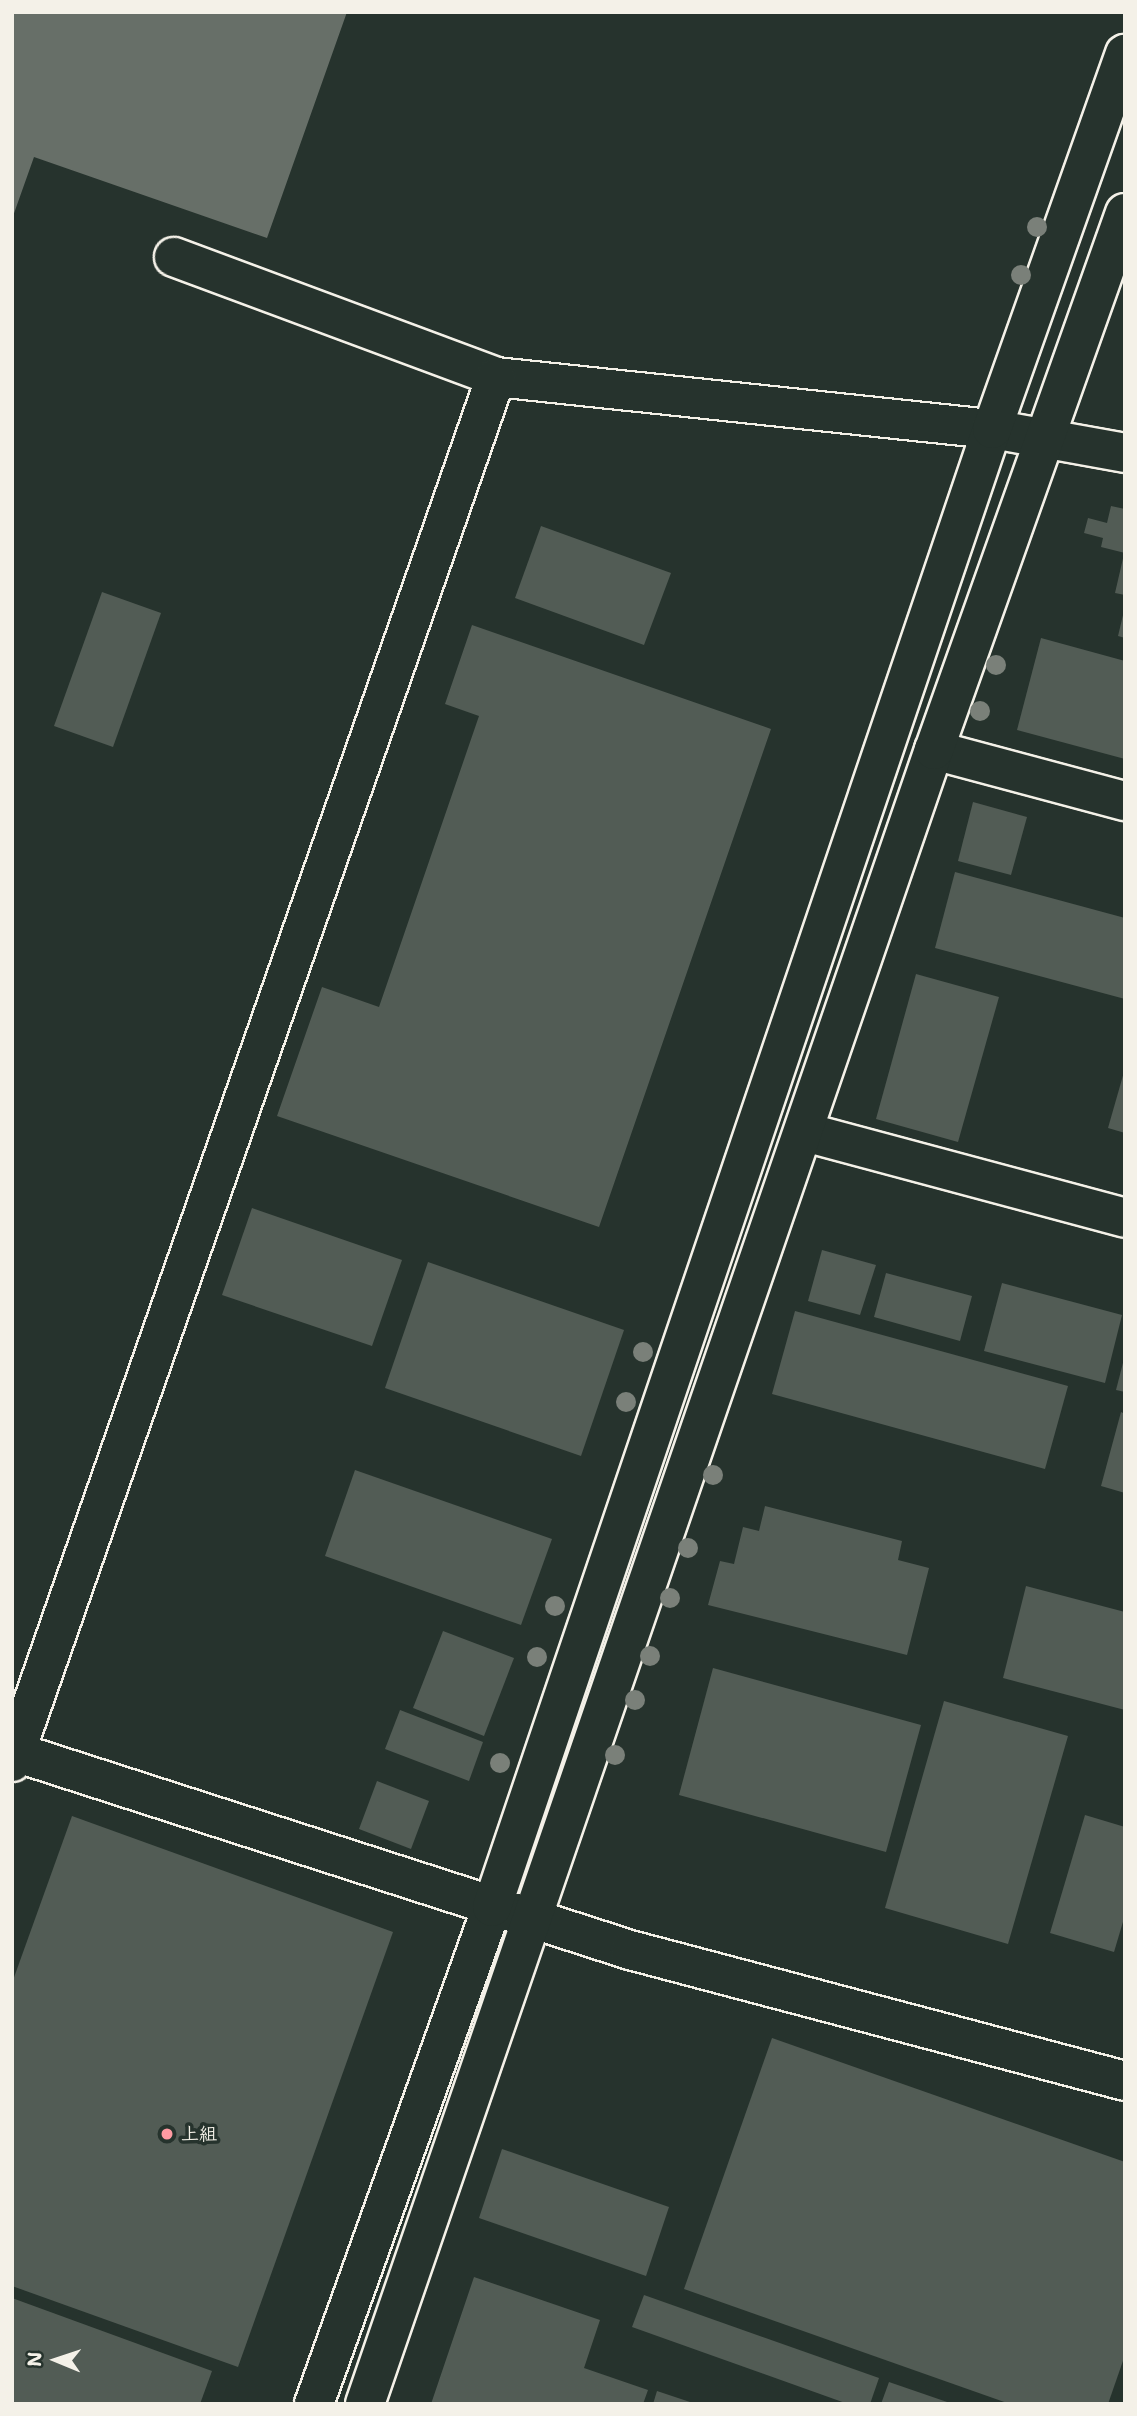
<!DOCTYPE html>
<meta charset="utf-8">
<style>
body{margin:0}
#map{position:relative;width:1137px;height:2416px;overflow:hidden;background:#26332d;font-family:"Shantell Sans","Klee One",sans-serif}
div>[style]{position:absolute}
.water>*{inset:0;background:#676f68}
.building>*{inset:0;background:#525c55}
.roads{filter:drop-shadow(2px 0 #f4f1e8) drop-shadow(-2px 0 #f4f1e8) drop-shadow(0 2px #f4f1e8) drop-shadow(0 -2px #f4f1e8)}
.minor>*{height:38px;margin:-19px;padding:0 19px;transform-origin:19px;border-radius:19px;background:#26332d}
.trees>*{width:20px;height:20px;margin:-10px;border-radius:50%;background:#7a8079}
.dots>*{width:19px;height:19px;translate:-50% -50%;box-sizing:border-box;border:4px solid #26332d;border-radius:50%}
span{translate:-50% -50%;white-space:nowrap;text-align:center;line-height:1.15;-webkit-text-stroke:7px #26332d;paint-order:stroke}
.poi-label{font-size:18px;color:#f4f1e8;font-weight:700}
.left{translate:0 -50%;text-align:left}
.frame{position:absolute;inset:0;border:14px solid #f4f1e8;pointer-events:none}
.north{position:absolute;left:21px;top:2325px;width:70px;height:70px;-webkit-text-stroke:5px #26332d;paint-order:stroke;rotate:272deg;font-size:19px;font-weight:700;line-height:28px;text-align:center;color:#f4f1e8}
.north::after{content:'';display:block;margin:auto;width:24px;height:32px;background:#f4f1e8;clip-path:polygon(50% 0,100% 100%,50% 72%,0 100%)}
</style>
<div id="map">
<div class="water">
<i style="clip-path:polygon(12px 12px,347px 12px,267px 238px,34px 157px,12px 219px)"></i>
</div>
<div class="building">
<i style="clip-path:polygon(1111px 506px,1125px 509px,1125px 553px,1101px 547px,1103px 538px,1084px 533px,1088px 518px,1107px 523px)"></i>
<i style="clip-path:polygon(541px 526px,671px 573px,644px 645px,515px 598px)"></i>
<i style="clip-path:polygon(1124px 554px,1125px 555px,1125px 595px,1115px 593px)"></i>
<i style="clip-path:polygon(102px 592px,161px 613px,113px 747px,54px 726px)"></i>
<i style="clip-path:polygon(1124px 611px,1125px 611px,1125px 638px,1118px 636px)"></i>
<i style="clip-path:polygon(472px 625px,771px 729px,599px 1227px,277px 1116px,322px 987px,379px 1007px,479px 716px,445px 704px)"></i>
<i style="clip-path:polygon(1041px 638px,1125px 661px,1125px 759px,1017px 730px)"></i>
<i style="clip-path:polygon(973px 802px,1027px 817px,1011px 875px,958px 861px)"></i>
<i style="clip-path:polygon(955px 872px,1125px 918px,1125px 999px,935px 948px)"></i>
<i style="clip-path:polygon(916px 974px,999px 997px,958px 1142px,876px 1119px)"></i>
<i style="clip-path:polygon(1124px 1072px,1125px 1072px,1125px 1133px,1108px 1128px)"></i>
<i style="clip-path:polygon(252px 1208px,402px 1260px,372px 1346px,222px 1295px)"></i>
<i style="clip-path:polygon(822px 1250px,876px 1265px,860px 1315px,808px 1301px)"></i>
<i style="clip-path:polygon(428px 1262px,624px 1330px,581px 1456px,385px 1388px)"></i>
<i style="clip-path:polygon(886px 1273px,972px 1296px,960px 1341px,874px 1317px)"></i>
<i style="clip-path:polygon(1002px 1283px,1122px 1315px,1105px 1383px,984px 1351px)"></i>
<i style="clip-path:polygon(795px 1311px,1068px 1386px,1045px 1469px,772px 1394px)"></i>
<i style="clip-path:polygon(1124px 1359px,1125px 1359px,1125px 1392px,1116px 1390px)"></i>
<i style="clip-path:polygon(1121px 1412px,1125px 1414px,1125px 1493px,1101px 1486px)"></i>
<i style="clip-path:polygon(355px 1470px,552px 1539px,521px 1625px,325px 1556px)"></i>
<i style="clip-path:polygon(765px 1506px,902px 1541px,898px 1560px,929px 1568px,907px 1655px,708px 1605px,720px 1561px,734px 1564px,743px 1527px,759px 1531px)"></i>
<i style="clip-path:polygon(1026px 1586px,1125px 1612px,1125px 1710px,1003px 1678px)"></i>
<i style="clip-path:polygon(443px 1631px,514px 1658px,484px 1736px,413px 1708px)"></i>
<i style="clip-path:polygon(713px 1668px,921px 1725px,886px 1852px,679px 1795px)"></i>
<i style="clip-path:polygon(944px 1701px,1068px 1736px,1008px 1944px,885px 1908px)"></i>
<i style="clip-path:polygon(400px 1710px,483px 1742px,469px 1781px,385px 1749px)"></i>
<i style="clip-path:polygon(377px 1781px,429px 1801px,411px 1849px,359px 1829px)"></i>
<i style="clip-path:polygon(1085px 1815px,1125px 1827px,1125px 1915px,1114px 1952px,1050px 1933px)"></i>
<i style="clip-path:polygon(72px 1816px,393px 1932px,238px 2367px,12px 2286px,12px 1983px)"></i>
<i style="clip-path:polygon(772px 2038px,1125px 2162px,1125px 2355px,1108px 2404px,1010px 2404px,684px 2289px)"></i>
<i style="clip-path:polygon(502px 2149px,669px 2207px,646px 2276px,479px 2218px)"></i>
<i style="clip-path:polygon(474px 2277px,600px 2320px,584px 2368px,648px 2390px,643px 2404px,431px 2404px)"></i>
<i style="clip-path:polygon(644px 2295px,879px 2378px,870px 2404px,848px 2404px,632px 2327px)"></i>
<i style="clip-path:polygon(12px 2298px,212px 2371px,200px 2404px,12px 2404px)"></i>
<i style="clip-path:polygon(889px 2382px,950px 2403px,950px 2404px,881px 2404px)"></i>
<i style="clip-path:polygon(657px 2391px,693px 2403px,693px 2404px,653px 2404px)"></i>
</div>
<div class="roads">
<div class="minor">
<i style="left:174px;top:257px;width:344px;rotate:20.4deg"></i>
<i style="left:496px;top:377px;width:499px;rotate:6deg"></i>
<i style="left:992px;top:429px;width:135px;rotate:10.2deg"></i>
<i style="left:934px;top:750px;width:198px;rotate:15deg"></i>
<i style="left:805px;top:1132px;width:331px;rotate:15deg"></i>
<i style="left:12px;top:1751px;width:649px;rotate:17.85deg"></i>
<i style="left:630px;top:1950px;width:512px;rotate:14.82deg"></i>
<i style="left:12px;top:1762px;width:1467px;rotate:-70.74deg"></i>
<i style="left:314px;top:2404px;width:528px;rotate:-70.3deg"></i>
<i style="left:492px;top:1907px;width:1560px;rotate:-71.31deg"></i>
<i style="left:992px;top:429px;width:398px;rotate:-70.5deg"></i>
<i style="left:365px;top:2404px;width:1749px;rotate:-71.02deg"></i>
<i style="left:934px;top:750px;width:570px;rotate:-70.42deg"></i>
</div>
</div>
<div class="trees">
<i style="left:1037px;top:227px"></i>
<i style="left:1021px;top:275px"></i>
<i style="left:996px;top:665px"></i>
<i style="left:980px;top:711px"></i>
<i style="left:643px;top:1352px"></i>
<i style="left:626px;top:1402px"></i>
<i style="left:713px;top:1475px"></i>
<i style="left:688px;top:1548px"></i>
<i style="left:670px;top:1598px"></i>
<i style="left:555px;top:1606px"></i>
<i style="left:650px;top:1656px"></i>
<i style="left:537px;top:1657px"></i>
<i style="left:635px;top:1700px"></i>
<i style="left:615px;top:1755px"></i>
<i style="left:500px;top:1763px"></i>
</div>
<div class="dots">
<i style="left:167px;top:2134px;background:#ff9aa2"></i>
</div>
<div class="poi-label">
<span class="left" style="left:181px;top:2134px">上組</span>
</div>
<div class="frame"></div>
<div class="north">N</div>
</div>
